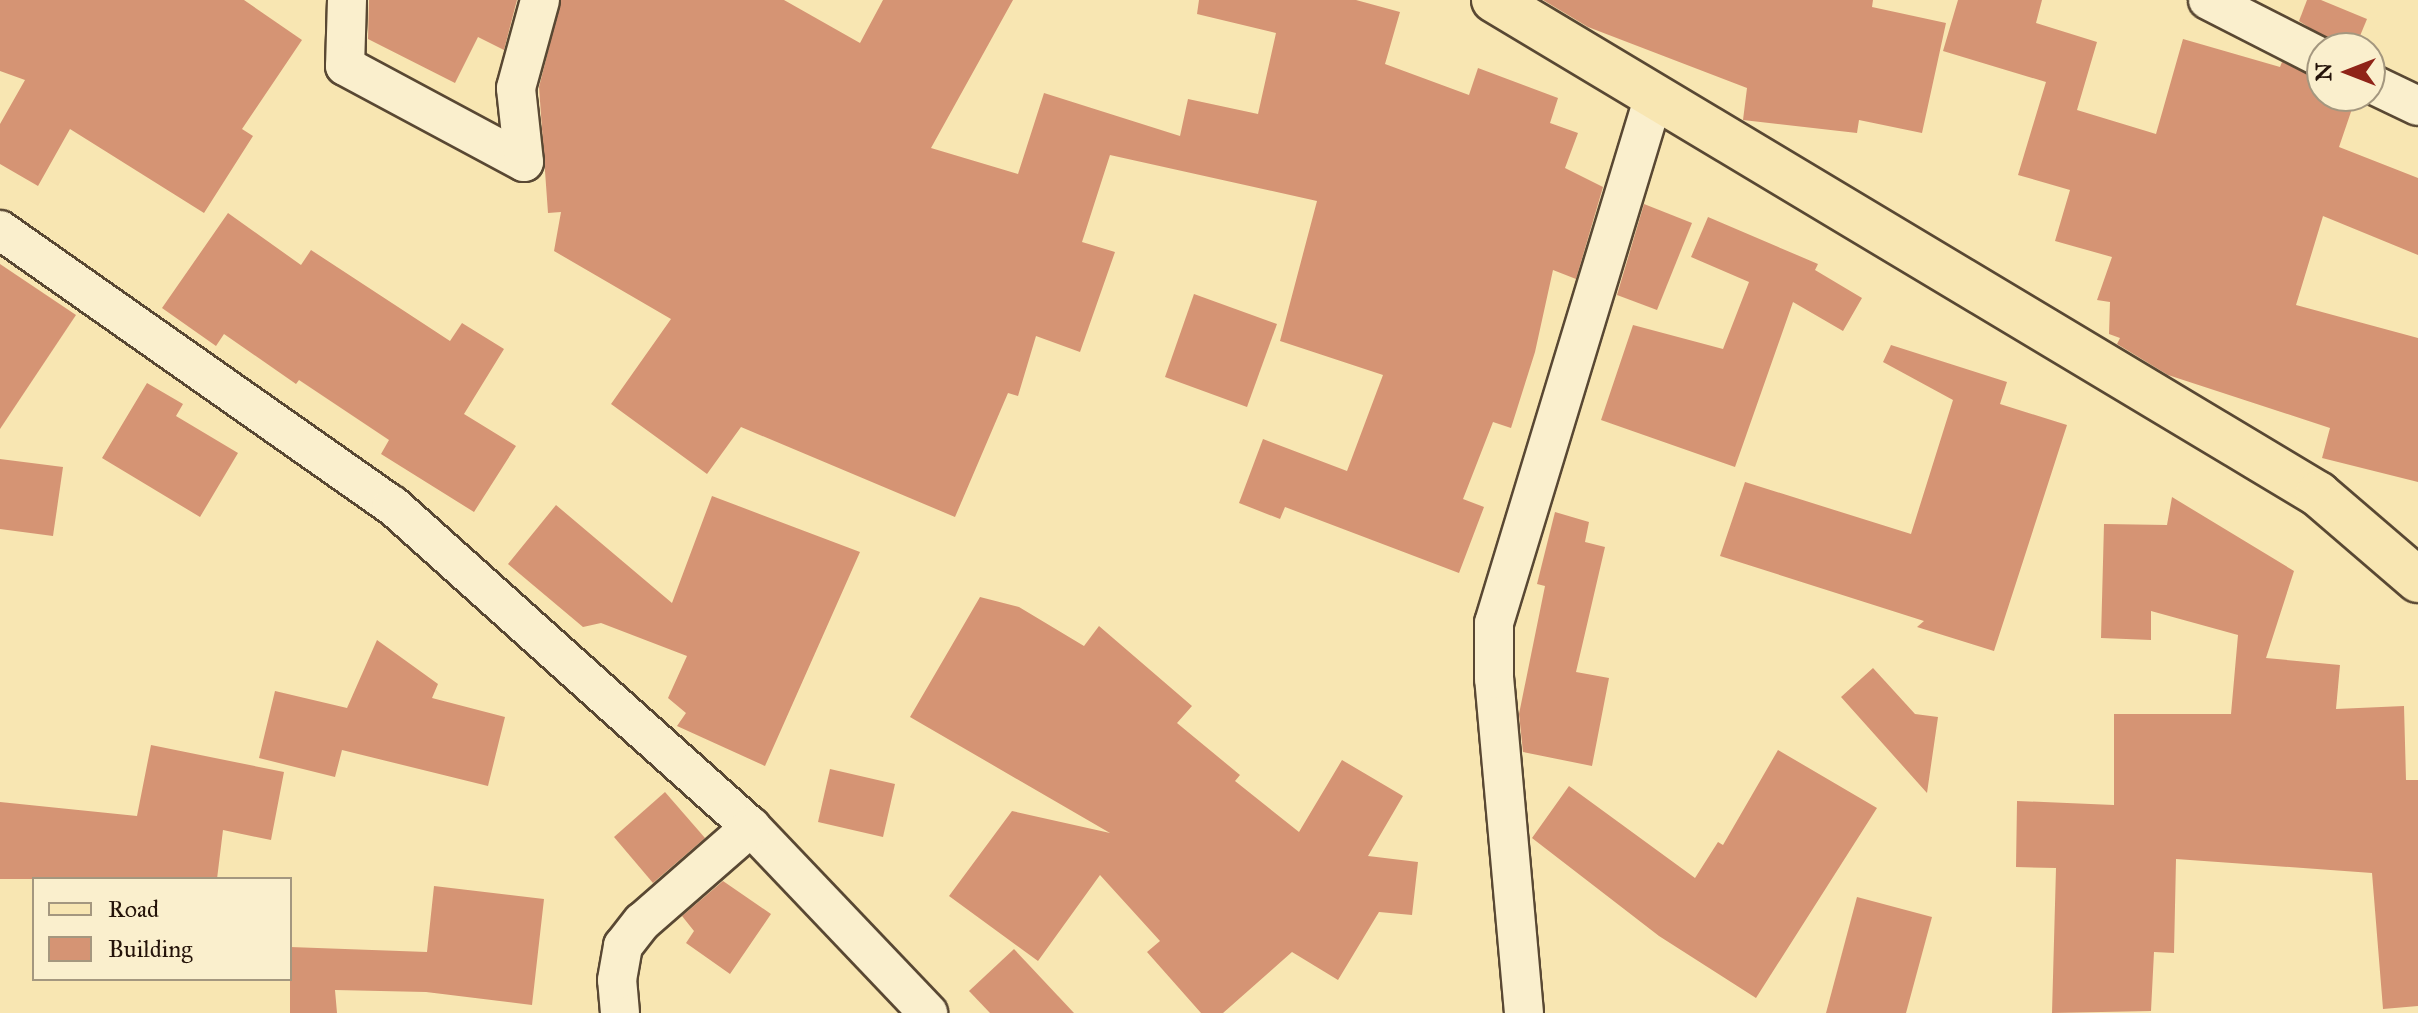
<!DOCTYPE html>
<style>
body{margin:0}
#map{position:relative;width:2418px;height:1013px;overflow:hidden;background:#f8e6b2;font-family:"IM FELL Great Primer",serif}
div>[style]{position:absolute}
.building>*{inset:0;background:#d59474}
.roads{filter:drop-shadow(2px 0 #594833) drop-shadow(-2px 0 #594833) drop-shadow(0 2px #594833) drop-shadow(0 -2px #594833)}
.minor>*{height:38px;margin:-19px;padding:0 19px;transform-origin:19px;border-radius:19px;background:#faefcd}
.primary>*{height:44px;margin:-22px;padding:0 22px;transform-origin:22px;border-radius:22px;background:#f8e6b2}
span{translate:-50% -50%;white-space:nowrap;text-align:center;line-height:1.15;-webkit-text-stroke:6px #faefcd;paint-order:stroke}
.legend{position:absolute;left:32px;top:877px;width:260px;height:104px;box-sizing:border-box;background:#faefcd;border:2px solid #a4977f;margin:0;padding:10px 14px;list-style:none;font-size:24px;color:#241309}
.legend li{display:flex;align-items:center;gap:16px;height:40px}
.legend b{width:40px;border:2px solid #a4977f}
.north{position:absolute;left:2306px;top:32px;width:80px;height:80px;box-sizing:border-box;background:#faefcd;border:2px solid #a4977f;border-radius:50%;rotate:270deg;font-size:22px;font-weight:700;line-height:32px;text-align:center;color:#241309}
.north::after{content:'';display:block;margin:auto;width:28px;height:36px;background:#8f2418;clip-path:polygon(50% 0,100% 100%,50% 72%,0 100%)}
</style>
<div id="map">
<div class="building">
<i style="clip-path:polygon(0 0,244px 0,302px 40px,242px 129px,253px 136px,204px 213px,70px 129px,38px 186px,0 164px,0 124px,25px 80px,0 71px)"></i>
<i style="clip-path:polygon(369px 0,517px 0,504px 50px,478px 37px,455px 83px,368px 39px)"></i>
<i style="clip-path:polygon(561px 0,784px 0,860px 43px,883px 0,1013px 0,931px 148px,1018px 174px,1044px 93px,1180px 136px,1188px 99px,1258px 114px,1276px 33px,1197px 14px,1199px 0,1356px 0,1400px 12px,1385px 64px,1469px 95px,1478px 68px,1558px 98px,1550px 123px,1578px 133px,1565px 168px,1603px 187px,1576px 279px,1553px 270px,1535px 352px,1511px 428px,1493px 422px,1463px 499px,1484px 507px,1459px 573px,1285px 507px,1280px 519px,1239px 503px,1263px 439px,1347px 471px,1383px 375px,1280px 341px,1317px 201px,1110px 155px,1082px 242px,1115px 252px,1080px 352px,1036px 336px,1018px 396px,1008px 393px,955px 517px,741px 427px,707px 474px,611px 404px,671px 319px,554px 251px,561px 212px,548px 213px,539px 87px)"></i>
<i style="clip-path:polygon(1543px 0,1873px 0,1872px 7px,1946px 23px,1922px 133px,1859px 120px,1857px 133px,1743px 120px,1747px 88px,1588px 27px)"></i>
<i style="clip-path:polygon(1958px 0,2042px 0,2036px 23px,2097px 42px,2077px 110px,2156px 134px,2183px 39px,2280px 67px,2282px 62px,2322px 80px,2322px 96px,2354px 103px,2339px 147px,2418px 178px,2418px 255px,2323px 216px,2296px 305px,2418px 338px,2418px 482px,2322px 458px,2330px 428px,2168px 375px,2117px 344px,2120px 338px,2109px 334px,2110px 302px,2097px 300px,2112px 257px,2055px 241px,2070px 190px,2018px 175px,2046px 82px,1943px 51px)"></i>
<i style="clip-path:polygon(2307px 0,2321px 0,2367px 19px,2355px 48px,2341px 48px,2299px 21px)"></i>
<i style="clip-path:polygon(1644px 204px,1692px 223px,1657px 310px,1617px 295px)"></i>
<i style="clip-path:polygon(228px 213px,301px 265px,311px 250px,450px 341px,462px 323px,504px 349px,464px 414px,516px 446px,474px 512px,381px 454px,389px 440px,299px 380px,296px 384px,224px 334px,216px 346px,162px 308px)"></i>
<i style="clip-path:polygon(1708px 217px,1818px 264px,1815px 270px,1862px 298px,1843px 331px,1793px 302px,1735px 467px,1601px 420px,1633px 325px,1723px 349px,1749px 282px,1691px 257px)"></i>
<i style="clip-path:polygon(0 264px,76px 315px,0 429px)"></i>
<i style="clip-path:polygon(1194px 294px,1277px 324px,1247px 407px,1165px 377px)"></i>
<i style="clip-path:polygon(1891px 345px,2007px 382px,2000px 404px,2067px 425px,1994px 651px,1917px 627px,1924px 621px,1720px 556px,1745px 482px,1911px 534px,1953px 400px,1883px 362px)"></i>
<i style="clip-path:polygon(147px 383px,183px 404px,176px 416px,238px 453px,200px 517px,102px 458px)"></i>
<i style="clip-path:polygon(0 459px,63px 467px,53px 536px,0 529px)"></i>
<i style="clip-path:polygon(712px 496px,860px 552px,765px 766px,677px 726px,686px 713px,668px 698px,687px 656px,601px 623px,583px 627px,508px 564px,556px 505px,672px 603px)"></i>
<i style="clip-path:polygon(2172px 497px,2294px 571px,2266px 658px,2340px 665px,2336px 709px,2404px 706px,2406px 780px,2418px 780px,2418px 1006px,2383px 1009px,2372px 873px,2176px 859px,2174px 953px,2154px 952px,2151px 1011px,2052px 1013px,2056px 868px,2016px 867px,2017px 801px,2114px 805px,2114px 714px,2231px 714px,2238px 635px,2151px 611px,2151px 640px,2101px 638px,2104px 524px,2167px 525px)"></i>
<i style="clip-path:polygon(1555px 512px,1589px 522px,1585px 542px,1605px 547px,1576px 672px,1609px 678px,1592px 766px,1523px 752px,1519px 714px,1545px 586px,1537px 584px)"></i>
<i style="clip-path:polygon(980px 597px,1019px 607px,1084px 646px,1099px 626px,1192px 706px,1177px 723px,1240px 775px,1235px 781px,1299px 832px,1342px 760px,1403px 796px,1368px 856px,1418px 862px,1412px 915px,1379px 912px,1338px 980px,1292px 952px,1223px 1013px,1201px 1013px,1147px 952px,1160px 941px,1100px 875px,1038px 961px,949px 896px,1012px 811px,1110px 833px,910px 717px)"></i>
<i style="clip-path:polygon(377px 640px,438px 684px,432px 698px,505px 717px,488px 786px,342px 750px,335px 777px,259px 758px,275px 691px,347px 708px)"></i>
<i style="clip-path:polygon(1873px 668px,1915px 714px,1938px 717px,1927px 793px,1841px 697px)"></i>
<i style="clip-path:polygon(151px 745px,284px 772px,271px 840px,223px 830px,217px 879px,0 879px,0 802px,137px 816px)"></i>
<i style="clip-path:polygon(1778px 750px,1877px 808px,1756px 998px,1659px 936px,1532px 838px,1569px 786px,1695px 878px,1718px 842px,1723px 845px)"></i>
<i style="clip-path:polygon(830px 769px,895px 784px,883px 837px,818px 822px)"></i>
<i style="clip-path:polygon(665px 792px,705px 838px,653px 883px,614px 837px)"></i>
<i style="clip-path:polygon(723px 881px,771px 914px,730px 974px,686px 943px,694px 931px,682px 916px)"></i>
<i style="clip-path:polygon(434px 886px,544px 899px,532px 1005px,426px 992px,335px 990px,337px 1013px,290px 1013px,290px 947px,427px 952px)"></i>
<i style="clip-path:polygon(1857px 897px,1932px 917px,1906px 1013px,1826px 1013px)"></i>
<i style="clip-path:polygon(1014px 949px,1074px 1013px,990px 1013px,969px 991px)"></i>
</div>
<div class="roads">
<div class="minor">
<i style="left:347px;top:0;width:66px;rotate:91.7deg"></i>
<i style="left:345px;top:66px;width:203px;rotate:28.2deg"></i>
<i style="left:2208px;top:0;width:128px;rotate:27deg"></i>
<i style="left:2370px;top:83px;width:53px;rotate:25.6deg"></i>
<i style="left:524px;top:162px;width:74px;rotate:-96.2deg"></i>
<i style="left:516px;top:88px;width:91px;rotate:-74.7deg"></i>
<i style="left:0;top:230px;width:479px;rotate:35.1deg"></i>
<i style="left:392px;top:505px;width:482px;rotate:41.9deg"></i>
<i style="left:751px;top:827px;width:257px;rotate:46.4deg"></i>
<i style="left:620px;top:1013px;width:33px;rotate:-95deg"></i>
<i style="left:617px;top:980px;width:35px;rotate:-80deg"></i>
<i style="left:623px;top:946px;width:31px;rotate:-52deg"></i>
<i style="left:642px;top:922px;width:145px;rotate:-41.1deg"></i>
<i style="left:1524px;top:1013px;width:335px;rotate:-95.1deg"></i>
<i style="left:1494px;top:679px;width:56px;rotate:-90deg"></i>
<i style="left:1494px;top:623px;width:551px;rotate:-73.11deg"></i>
</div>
<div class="primary">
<i style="left:1494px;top:0;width:961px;rotate:30.94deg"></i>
<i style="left:2318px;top:494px;width:132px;rotate:40.7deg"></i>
</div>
</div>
<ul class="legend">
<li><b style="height:10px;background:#f8e6b2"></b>Road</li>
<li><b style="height:22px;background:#d59474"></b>Building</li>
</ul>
<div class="north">N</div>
</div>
